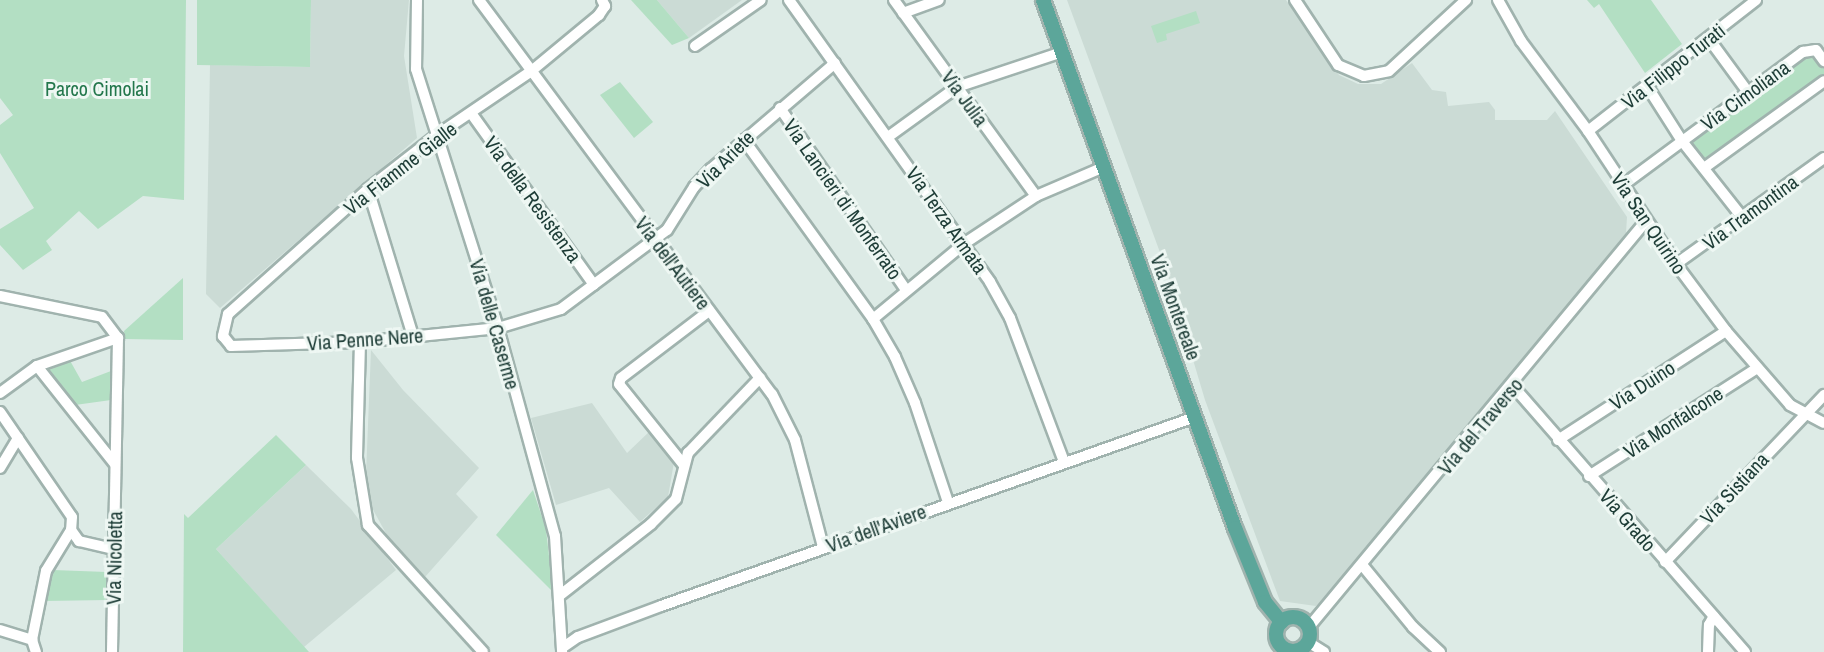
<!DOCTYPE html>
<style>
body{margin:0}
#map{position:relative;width:1824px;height:652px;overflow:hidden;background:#ddebe6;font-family:"Archivo Narrow",sans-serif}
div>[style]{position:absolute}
.built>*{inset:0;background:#cbdbd5}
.green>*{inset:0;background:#b3dfc3}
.roads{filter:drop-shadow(2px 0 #a0b3ae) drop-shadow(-2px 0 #a0b3ae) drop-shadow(0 2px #a0b3ae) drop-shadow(0 -2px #a0b3ae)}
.minor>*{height:10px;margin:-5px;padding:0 5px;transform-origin:5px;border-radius:5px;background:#fff}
.major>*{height:14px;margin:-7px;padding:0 7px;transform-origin:7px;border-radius:7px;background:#5ca69a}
.major>.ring{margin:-7px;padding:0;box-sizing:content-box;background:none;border:14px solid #5ca69a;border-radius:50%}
span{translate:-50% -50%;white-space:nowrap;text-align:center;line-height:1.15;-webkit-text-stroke:6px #eef7f3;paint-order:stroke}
.street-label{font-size:20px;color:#1d3c36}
.park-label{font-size:20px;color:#23774c}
</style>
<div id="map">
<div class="built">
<i style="clip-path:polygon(311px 0,409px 0,404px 56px,417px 138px,220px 308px,206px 294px,210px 65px,310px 67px)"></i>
<i style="clip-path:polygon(657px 0,742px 0,689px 38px)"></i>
<i style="clip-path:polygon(1067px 0,1286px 0,1339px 75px,1358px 84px,1381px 84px,1412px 63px,1432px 90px,1446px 92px,1448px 106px,1489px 102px,1495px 110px,1495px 120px,1547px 120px,1555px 111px,1627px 217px,1626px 233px,1360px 559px,1316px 606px,1280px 601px,1205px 400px,1165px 266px)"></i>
<i style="clip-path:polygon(371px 350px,403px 390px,479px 468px,456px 494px,478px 517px,425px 577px,388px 537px,371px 506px,366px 474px)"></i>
<i style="clip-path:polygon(592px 403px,627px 453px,651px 430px,674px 462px,668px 497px,640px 522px,609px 488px,556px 505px,531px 418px)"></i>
<i style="clip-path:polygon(306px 465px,351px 509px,396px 570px,304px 647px,216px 549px)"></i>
</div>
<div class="green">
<i style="clip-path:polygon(0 0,186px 0,184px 200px,143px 196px,98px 229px,79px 211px,46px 241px,52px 250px,23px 270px,0 245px,0 229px,34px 208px,0 153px,0 125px,13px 115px,0 98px)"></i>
<i style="clip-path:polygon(197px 0,311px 0,310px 67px,197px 65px)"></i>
<i style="clip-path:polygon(631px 0,657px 0,689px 38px,672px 45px)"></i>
<i style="clip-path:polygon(1587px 0,1651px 0,1682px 44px,1645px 73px,1599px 4px,1594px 8px)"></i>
<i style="clip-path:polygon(1196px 11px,1200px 23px,1166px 34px,1167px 40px,1157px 43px,1151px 26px)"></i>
<i style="clip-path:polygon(1809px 49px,1824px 61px,1824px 81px,1704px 168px,1682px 141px)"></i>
<i style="clip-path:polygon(620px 82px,653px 122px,634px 138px,600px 95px)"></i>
<i style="clip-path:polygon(183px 278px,183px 340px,125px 339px,124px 331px)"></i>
<i style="clip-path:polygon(68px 357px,82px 382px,111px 371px,111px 400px,75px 405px,46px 367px)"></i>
<i style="clip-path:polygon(276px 435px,306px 465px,216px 549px,309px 652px,183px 652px,184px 514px,188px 518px)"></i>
<i style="clip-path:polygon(533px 490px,546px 529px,553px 592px,496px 535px)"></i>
<i style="clip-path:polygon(53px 570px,107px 572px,107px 600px,44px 601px)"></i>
</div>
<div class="roads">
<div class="minor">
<i style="left:417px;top:0;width:69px;rotate:90.8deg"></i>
<i style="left:416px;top:69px;width:272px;rotate:72.4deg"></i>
<i style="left:498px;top:328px;width:216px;rotate:74.7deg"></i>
<i style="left:555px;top:536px;width:116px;rotate:86.5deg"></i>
<i style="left:479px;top:0;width:491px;rotate:53.4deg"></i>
<i style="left:772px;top:394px;width:51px;rotate:63.4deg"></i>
<i style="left:795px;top:440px;width:111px;rotate:75.3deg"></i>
<i style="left:602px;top:0;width:7px;rotate:63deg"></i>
<i style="left:605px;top:6px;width:11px;rotate:124deg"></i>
<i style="left:599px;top:15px;width:89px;rotate:140.4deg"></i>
<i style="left:530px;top:72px;width:112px;rotate:145.9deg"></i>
<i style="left:437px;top:135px;width:88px;rotate:142deg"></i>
<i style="left:368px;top:189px;width:188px;rotate:138.2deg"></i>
<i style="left:228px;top:314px;width:23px;rotate:103deg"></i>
<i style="left:223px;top:336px;width:13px;rotate:51deg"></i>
<i style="left:231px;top:346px;width:129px;rotate:-1.8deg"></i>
<i style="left:360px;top:342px;width:139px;rotate:-5.8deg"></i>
<i style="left:498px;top:328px;width:66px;rotate:-16.8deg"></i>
<i style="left:561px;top:309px;width:132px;rotate:-36.7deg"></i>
<i style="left:667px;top:230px;width:51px;rotate:-57.9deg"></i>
<i style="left:694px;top:187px;width:25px;rotate:-47deg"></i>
<i style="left:711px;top:169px;width:163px;rotate:-40.5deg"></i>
<i style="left:789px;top:0;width:346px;rotate:54.5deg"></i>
<i style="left:990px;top:282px;width:41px;rotate:60.9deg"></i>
<i style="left:1010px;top:318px;width:154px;rotate:69.4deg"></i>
<i style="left:894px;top:0;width:242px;rotate:54.1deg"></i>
<i style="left:1295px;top:0;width:78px;rotate:56.5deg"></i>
<i style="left:1338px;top:65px;width:28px;rotate:23deg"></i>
<i style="left:1364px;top:76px;width:25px;rotate:-11deg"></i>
<i style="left:1389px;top:71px;width:105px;rotate:-42.7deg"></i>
<i style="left:1498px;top:0;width:47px;rotate:60.7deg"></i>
<i style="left:1521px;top:41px;width:112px;rotate:53.3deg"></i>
<i style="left:1588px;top:131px;width:159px;rotate:56.5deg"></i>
<i style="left:1676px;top:264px;width:84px;rotate:53.3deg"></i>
<i style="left:1726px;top:331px;width:98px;rotate:49.1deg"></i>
<i style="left:1790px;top:405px;width:38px;rotate:28deg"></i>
<i style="left:903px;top:13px;width:38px;rotate:-20deg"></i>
<i style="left:1709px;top:39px;width:66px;rotate:53.7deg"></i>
<i style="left:695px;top:46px;width:80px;rotate:-34.9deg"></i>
<i style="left:1647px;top:86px;width:65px;rotate:57.5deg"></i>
<i style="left:1682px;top:141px;width:97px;rotate:51.7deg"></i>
<i style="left:780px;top:108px;width:221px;rotate:55.3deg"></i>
<i style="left:471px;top:113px;width:211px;rotate:54.4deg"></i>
<i style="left:1588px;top:131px;width:213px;rotate:-37.9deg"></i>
<i style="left:888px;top:137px;width:85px;rotate:-35.9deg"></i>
<i style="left:957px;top:87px;width:111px;rotate:-18.4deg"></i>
<i style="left:744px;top:140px;width:221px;rotate:54.2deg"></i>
<i style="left:873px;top:319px;width:44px;rotate:59.9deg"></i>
<i style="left:895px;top:357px;width:50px;rotate:66.5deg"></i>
<i style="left:915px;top:403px;width:104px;rotate:71.6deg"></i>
<i style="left:1704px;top:168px;width:148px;rotate:-35.9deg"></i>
<i style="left:1623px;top:185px;width:224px;rotate:-36.5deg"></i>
<i style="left:1803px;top:52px;width:13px;rotate:-9deg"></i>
<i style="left:1816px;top:50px;width:14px;rotate:54deg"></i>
<i style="left:368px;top:189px;width:154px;rotate:73deg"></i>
<i style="left:1676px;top:264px;width:182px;rotate:-35.6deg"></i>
<i style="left:0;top:296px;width:104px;rotate:11.6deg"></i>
<i style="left:102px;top:317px;width:26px;rotate:53deg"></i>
<i style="left:118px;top:338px;width:314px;rotate:91.1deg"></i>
<i style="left:873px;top:319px;width:119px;rotate:-39.6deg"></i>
<i style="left:965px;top:243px;width:85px;rotate:-33.5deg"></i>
<i style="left:1036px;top:196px;width:74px;rotate:-23.1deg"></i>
<i style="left:360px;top:342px;width:116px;rotate:91.5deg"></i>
<i style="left:357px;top:458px;width:68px;rotate:80.7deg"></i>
<i style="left:368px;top:525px;width:171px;rotate:47.8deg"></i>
<i style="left:37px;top:366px;width:125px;rotate:51.5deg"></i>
<i style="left:1513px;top:386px;width:353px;rotate:48.9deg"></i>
<i style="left:0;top:393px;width:46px;rotate:-36.1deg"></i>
<i style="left:37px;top:366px;width:86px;rotate:-19.1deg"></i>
<i style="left:0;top:412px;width:127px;rotate:55.6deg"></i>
<i style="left:72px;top:517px;width:13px;rotate:94deg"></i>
<i style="left:71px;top:530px;width:48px;rotate:121.4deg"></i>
<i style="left:46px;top:571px;width:70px;rotate:101.5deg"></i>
<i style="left:1558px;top:440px;width:200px;rotate:-33deg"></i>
<i style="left:683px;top:464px;width:102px;rotate:-128.7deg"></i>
<i style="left:619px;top:384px;width:6px;rotate:-72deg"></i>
<i style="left:621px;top:378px;width:111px;rotate:-37.3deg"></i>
<i style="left:0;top:468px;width:35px;rotate:-59deg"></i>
<i style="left:1589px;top:476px;width:200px;rotate:-32.7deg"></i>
<i style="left:71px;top:530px;width:14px;rotate:54deg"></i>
<i style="left:79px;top:541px;width:37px;rotate:13deg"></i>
<i style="left:1665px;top:562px;width:231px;rotate:-46.4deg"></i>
<i style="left:1363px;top:566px;width:79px;rotate:50.7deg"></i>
<i style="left:1413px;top:627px;width:37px;rotate:43deg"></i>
<i style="left:559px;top:596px;width:117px;rotate:-38deg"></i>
<i style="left:651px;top:524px;width:35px;rotate:-45deg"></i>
<i style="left:676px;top:499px;width:48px;rotate:-75.4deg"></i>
<i style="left:688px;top:453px;width:104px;rotate:-46.2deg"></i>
<i style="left:1309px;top:627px;width:528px;rotate:-50.31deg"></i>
<i style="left:0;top:630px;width:34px;rotate:17deg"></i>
<i style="left:32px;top:640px;width:13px;rotate:72deg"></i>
<i style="left:1308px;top:642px;width:19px;rotate:32deg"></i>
<i style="left:562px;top:648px;width:19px;rotate:-35deg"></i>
<i style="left:578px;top:637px;width:89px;rotate:-20.5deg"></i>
<i style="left:661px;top:606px;width:566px;rotate:-19.49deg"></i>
<i style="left:1708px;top:652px;width:27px;rotate:-88deg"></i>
<i style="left:1709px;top:625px;width:10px;rotate:-61deg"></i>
</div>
<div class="major">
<i style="left:1043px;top:0;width:562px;rotate:70.02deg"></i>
<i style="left:1235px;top:528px;width:80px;rotate:67.9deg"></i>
<i style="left:1265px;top:602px;width:26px;rotate:51deg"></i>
<i class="ring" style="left:1276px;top:617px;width:20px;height:20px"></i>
</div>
</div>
<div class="street-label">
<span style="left:1673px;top:66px;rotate:-38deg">Via Filippo Turati</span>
<span style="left:1745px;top:95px;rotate:-36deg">Via Cimoliana</span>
<span style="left:965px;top:98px;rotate:54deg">Via Julia</span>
<span style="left:725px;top:159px;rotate:-45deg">Via Ariete</span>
<span style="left:400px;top:168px;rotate:-38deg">Via Fiamme Gialle</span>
<span style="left:533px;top:199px;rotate:54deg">Via della Resistenza</span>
<span style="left:843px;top:199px;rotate:55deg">Via Lancieri di Monferrato</span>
<span style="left:1750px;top:212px;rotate:-36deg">Via Tramontina</span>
<span style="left:947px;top:220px;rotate:55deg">Via Terza Armata</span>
<span style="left:1649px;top:223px;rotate:56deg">Via San Quirino</span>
<span style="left:673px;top:263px;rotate:53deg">Via dell'Autiere</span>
<span style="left:1176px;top:307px;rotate:70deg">Via Montereale</span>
<span style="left:495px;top:324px;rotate:74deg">Via delle Caserme</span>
<span style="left:365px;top:339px;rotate:-4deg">Via Penne Nere</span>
<span style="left:1642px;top:385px;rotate:-33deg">Via Duino</span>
<span style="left:1673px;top:422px;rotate:-33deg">Via Monfalcone</span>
<span style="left:1480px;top:426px;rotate:-50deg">Via del Traverso</span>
<span style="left:1734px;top:488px;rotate:-47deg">Via Sistiana</span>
<span style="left:1628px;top:520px;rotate:49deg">Via Grado</span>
<span style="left:876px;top:528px;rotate:-20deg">Via dell'Aviere</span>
<span style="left:114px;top:558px;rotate:-89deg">Via Nicoletta</span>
</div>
<div class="park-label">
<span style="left:97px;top:88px">Parco Cimolai</span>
</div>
</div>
